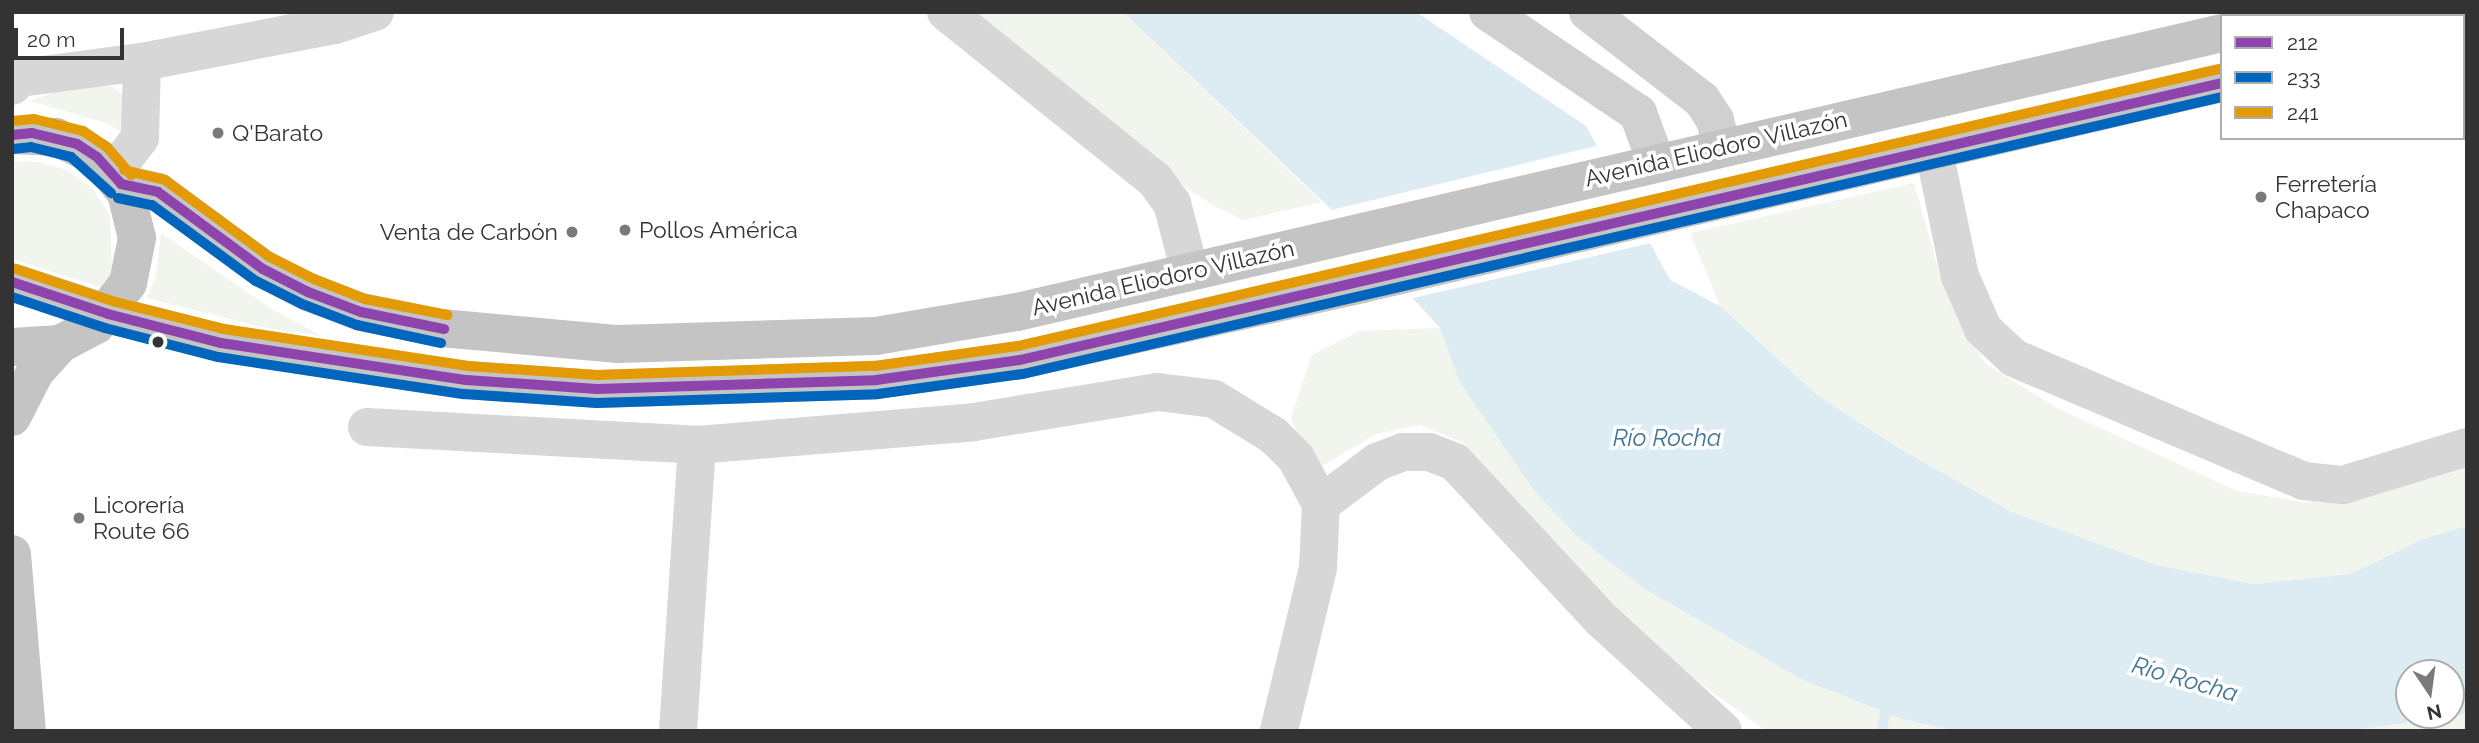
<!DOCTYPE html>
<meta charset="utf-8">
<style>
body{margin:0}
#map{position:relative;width:2479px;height:743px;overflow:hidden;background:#fff;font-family:Raleway,sans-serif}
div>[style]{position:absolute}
.green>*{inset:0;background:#f1f5ed}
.water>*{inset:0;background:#ddebf3}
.pier>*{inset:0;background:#fff}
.stream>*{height:10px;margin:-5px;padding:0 5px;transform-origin:5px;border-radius:5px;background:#ddebf3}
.street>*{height:38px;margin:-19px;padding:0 19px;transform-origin:19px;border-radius:19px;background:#d7d7d7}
.secondary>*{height:38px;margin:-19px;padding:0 19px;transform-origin:19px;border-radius:19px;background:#d0d0d0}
.highway>*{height:38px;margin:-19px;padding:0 19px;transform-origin:19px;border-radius:19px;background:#c4c4c4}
.bus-1>*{height:10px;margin:-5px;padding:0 5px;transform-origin:5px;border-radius:5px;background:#8e44ad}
.bus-2>*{height:10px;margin:-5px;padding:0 5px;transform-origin:5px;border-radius:5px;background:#0065bd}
.bus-3>*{height:10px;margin:-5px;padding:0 5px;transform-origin:5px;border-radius:5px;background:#e39a05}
.dots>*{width:19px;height:19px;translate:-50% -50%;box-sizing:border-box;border:4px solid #fff;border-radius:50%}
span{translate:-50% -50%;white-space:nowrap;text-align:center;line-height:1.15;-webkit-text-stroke:7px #fff;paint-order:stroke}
.poi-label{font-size:23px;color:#333}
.left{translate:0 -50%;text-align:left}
.right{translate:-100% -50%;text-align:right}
.street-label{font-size:23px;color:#333}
.water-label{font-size:24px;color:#3f7597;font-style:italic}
.frame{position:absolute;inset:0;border:14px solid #333;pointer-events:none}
.legend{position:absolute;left:2220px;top:14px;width:245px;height:126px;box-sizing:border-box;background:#fff;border:2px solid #adadad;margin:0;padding:9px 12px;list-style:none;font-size:21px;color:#333}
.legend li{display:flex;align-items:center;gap:14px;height:35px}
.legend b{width:35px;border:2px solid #adadad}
.north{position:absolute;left:2395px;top:659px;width:70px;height:70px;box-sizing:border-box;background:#fff;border:2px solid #adadad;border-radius:50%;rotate:167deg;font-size:19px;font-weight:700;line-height:28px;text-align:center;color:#333}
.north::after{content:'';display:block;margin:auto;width:24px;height:32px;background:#7a7a7a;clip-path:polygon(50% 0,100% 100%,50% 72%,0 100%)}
.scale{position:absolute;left:14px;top:28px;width:110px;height:32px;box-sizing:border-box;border:4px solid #333;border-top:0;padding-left:9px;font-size:21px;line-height:24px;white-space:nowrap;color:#333;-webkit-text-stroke:5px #fff;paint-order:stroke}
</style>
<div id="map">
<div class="green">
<i style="clip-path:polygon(966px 12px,1123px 12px,1322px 202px,1243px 220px,1218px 208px,1189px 190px)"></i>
<i style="clip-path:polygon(94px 84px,113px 87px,125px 96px,130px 137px,106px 123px,30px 101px,71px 86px)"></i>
<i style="clip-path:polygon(12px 161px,38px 162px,67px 170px,93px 189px,110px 216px,112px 266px,106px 289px,12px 259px)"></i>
<i style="clip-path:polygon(1914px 183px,1939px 272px,1963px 328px,1986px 364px,2057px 408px,2237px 491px,2303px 502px,2353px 498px,2467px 462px,2467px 526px,2423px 539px,2351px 574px,2254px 584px,2156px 565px,2012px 512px,1900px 449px,1818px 396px,1720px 306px,1690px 233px)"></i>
<i style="clip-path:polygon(161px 233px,273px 310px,322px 336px,262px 327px,147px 298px,156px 276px)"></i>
<i style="clip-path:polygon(1440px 328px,1460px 383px,1535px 492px,1577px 536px,1643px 588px,1803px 680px,1902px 719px,1957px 731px,1766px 731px,1689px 675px,1617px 613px,1464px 443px,1419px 425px,1376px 434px,1317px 469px,1305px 455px,1291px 418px,1312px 355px,1360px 331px)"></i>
<i style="clip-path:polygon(2467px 714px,2467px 731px,2348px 731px)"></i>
</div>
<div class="water">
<i style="clip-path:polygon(evenodd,1123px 12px,1416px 12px,1586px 126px,1670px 280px,1720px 306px,1818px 396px,1900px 449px,2012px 512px,2156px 565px,2254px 584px,2351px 574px,2423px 539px,2467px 526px,2467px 714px,2348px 731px,1957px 731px,1902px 719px,1803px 680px,1643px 588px,1577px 536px,1535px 492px,1460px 383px,1440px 328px,1329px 207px,1123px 12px,2409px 673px,2451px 673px,2451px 715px,2409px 715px,2409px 673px)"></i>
</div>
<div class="pier">
<i style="clip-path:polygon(1600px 145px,1651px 243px,1409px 299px,1327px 211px)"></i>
</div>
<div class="stream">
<i style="left:1882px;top:731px;width:32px;rotate:-81deg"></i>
</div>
<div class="street">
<i style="left:946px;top:12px;width:268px;rotate:38.8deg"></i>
<i style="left:1155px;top:180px;width:29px;rotate:54deg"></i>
<i style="left:1172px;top:203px;width:71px;rotate:75.4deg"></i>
<i style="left:12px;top:86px;width:11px;rotate:-45deg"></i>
<i style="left:20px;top:78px;width:123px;rotate:-7.5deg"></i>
<i style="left:142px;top:62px;width:197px;rotate:-10.9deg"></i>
<i style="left:335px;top:25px;width:42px;rotate:-18deg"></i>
<i style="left:1934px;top:151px;width:128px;rotate:78.3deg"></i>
<i style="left:1960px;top:276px;width:58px;rotate:66.5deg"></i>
<i style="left:1983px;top:329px;width:42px;rotate:43.1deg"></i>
<i style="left:2014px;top:358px;width:315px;rotate:23deg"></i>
<i style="left:2304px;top:481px;width:39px;rotate:6deg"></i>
<i style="left:2343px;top:485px;width:130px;rotate:-17deg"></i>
<i style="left:113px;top:173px;width:44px;rotate:-52.4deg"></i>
<i style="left:140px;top:138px;width:76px;rotate:-88.5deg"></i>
<i style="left:367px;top:427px;width:330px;rotate:3.1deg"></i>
<i style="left:697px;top:445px;width:278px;rotate:-4.7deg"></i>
<i style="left:974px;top:422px;width:186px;rotate:-9.3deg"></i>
<i style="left:1158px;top:392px;width:56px;rotate:7.1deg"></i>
<i style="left:1214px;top:399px;width:69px;rotate:31.4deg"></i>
<i style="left:1273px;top:435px;width:33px;rotate:45deg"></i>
<i style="left:1296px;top:458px;width:52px;rotate:61.5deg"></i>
<i style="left:1321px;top:504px;width:64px;rotate:92.7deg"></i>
<i style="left:1318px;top:568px;width:168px;rotate:103.5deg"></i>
<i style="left:1321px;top:504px;width:70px;rotate:-36.9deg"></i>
<i style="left:1377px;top:462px;width:28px;rotate:-21deg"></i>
<i style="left:1403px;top:452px;width:26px"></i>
<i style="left:1429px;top:452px;width:28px;rotate:21deg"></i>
<i style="left:1455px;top:462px;width:216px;rotate:47.1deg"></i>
<i style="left:1602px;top:620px;width:164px;rotate:42.5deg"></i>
<i style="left:678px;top:731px;width:287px;rotate:-86.2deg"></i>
</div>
<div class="secondary">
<i style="left:1488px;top:12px;width:181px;rotate:34deg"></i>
<i style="left:1638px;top:113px;width:52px;rotate:69.8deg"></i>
<i style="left:1588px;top:12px;width:144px;rotate:37.7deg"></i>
<i style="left:1702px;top:100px;width:24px;rotate:57deg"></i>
<i style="left:1715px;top:120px;width:29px;rotate:76deg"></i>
</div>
<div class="highway">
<i style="left:2296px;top:16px;width:16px;rotate:-15deg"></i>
<i style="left:2463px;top:26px;width:4px"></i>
<i style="left:12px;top:135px;width:44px;rotate:2.6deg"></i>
<i style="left:56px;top:137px;width:46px;rotate:26deg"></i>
<i style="left:97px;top:157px;width:46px;rotate:51.1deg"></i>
<i style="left:126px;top:193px;width:46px;rotate:76.3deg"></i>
<i style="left:137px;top:238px;width:46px;rotate:101.3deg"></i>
<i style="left:128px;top:283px;width:53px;rotate:127.3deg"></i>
<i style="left:96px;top:325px;width:41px;rotate:152.2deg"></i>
<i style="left:60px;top:344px;width:48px;rotate:176.4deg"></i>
<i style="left:121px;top:184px;width:38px;rotate:12deg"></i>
<i style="left:158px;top:192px;width:130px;rotate:36.3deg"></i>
<i style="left:263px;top:269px;width:51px;rotate:27.1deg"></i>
<i style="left:308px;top:292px;width:57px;rotate:20.7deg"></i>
<i style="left:361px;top:312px;width:82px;rotate:11.3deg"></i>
<i style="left:441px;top:328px;width:178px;rotate:5.2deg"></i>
<i style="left:618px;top:344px;width:258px;rotate:-1.8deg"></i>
<i style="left:876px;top:336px;width:143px;rotate:-9.7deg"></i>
<i style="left:1017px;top:312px;width:1237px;rotate:-13.04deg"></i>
<i style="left:12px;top:282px;width:101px;rotate:18.4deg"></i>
<i style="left:108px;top:314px;width:117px;rotate:14.4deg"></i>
<i style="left:221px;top:343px;width:248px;rotate:8.6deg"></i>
<i style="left:466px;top:380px;width:131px;rotate:3.9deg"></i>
<i style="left:597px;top:389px;width:279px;rotate:-1.8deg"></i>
<i style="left:876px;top:380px;width:145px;rotate:-7.9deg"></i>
<i style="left:1020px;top:360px;width:350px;rotate:-12.5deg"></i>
<i style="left:1362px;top:284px;width:883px;rotate:-13.16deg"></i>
<i style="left:12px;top:417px;width:51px;rotate:-62.9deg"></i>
<i style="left:35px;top:372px;width:38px;rotate:-48deg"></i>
<i style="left:12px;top:554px;width:178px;rotate:85.2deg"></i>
</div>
<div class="bus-1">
<i style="left:12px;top:135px;width:20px;rotate:-6deg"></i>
<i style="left:32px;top:133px;width:46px;rotate:13.7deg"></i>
<i style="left:77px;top:144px;width:24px;rotate:33deg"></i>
<i style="left:97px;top:157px;width:36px;rotate:48deg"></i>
<i style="left:121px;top:184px;width:38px;rotate:12deg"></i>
<i style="left:158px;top:192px;width:130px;rotate:36.3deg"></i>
<i style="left:263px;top:269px;width:51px;rotate:27.1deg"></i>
<i style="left:308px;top:292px;width:57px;rotate:20.7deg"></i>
<i style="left:361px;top:312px;width:85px;rotate:11.6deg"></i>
<i style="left:12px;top:282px;width:101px;rotate:18.4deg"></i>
<i style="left:108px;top:314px;width:117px;rotate:14.4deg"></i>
<i style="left:221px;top:343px;width:248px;rotate:8.6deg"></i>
<i style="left:466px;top:380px;width:131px;rotate:3.9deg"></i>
<i style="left:597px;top:389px;width:279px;rotate:-1.8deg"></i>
<i style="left:876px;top:380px;width:145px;rotate:-7.9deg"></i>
<i style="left:1020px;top:360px;width:1234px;rotate:-12.98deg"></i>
</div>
<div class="bus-2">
<i style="left:13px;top:149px;width:18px;rotate:-6deg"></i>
<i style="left:31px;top:147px;width:41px;rotate:14deg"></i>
<i style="left:71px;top:157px;width:54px;rotate:42deg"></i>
<i style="left:118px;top:198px;width:35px;rotate:12deg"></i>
<i style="left:152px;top:205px;width:129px;rotate:36.2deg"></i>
<i style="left:256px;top:281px;width:51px;rotate:26.6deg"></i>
<i style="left:302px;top:304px;width:59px;rotate:20.9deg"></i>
<i style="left:357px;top:325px;width:86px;rotate:12.1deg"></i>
<i style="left:12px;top:297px;width:98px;rotate:18.4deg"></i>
<i style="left:105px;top:328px;width:117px;rotate:14.4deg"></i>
<i style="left:218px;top:357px;width:249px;rotate:8.6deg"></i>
<i style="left:464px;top:394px;width:133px;rotate:3.9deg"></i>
<i style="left:597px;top:403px;width:281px;rotate:-1.8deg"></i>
<i style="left:878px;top:394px;width:146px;rotate:-7.9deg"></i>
<i style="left:1023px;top:374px;width:1231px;rotate:-13.01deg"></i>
</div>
<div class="bus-3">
<i style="left:12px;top:121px;width:22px;rotate:-5deg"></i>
<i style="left:34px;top:119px;width:50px;rotate:13.8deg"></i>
<i style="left:83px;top:131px;width:29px;rotate:34deg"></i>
<i style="left:107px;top:147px;width:37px;rotate:49deg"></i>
<i style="left:124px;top:170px;width:42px;rotate:13.7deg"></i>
<i style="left:165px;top:180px;width:130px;rotate:36.3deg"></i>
<i style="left:270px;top:257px;width:49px;rotate:26.6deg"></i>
<i style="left:314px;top:279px;width:55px;rotate:21.4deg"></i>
<i style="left:365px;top:299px;width:84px;rotate:11deg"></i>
<i style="left:16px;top:269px;width:101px;rotate:18.4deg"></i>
<i style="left:112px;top:301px;width:115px;rotate:14deg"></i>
<i style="left:224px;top:329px;width:247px;rotate:8.6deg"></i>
<i style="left:468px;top:366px;width:129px;rotate:4deg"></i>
<i style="left:597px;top:375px;width:278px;rotate:-1.9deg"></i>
<i style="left:875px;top:366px;width:144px;rotate:-8deg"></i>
<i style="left:1018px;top:346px;width:1233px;rotate:-12.99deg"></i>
</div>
<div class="dots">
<i style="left:218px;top:133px;background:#7a7a7a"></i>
<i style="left:2261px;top:197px;background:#7a7a7a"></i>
<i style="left:625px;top:230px;background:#7a7a7a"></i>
<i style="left:572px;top:232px;background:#7a7a7a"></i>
<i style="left:158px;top:342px;background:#333"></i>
<i style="left:79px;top:518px;background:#7a7a7a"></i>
</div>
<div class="poi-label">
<span class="left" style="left:232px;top:133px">Q'Barato</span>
<span class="left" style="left:2275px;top:197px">Ferretería<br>Chapaco</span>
<span class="left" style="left:639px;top:230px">Pollos América</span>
<span class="right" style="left:558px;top:232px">Venta de Carbón</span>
<span class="left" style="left:93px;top:518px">Licorería<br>Route 66</span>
</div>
<div class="street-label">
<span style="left:1716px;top:149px;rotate:-13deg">Avenida Eliodoro Villazón</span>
<span style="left:1163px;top:278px;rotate:-13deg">Avenida Eliodoro Villazón</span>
</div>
<div class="water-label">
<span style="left:1667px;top:438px">Río Rocha</span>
<span style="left:2185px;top:679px;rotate:16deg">Río Rocha</span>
</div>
<div class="frame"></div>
<ul class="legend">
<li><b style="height:9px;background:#8e44ad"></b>212</li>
<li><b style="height:9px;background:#0065bd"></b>233</li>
<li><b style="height:9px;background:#e39a05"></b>241</li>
</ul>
<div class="north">N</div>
<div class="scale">20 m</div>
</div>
